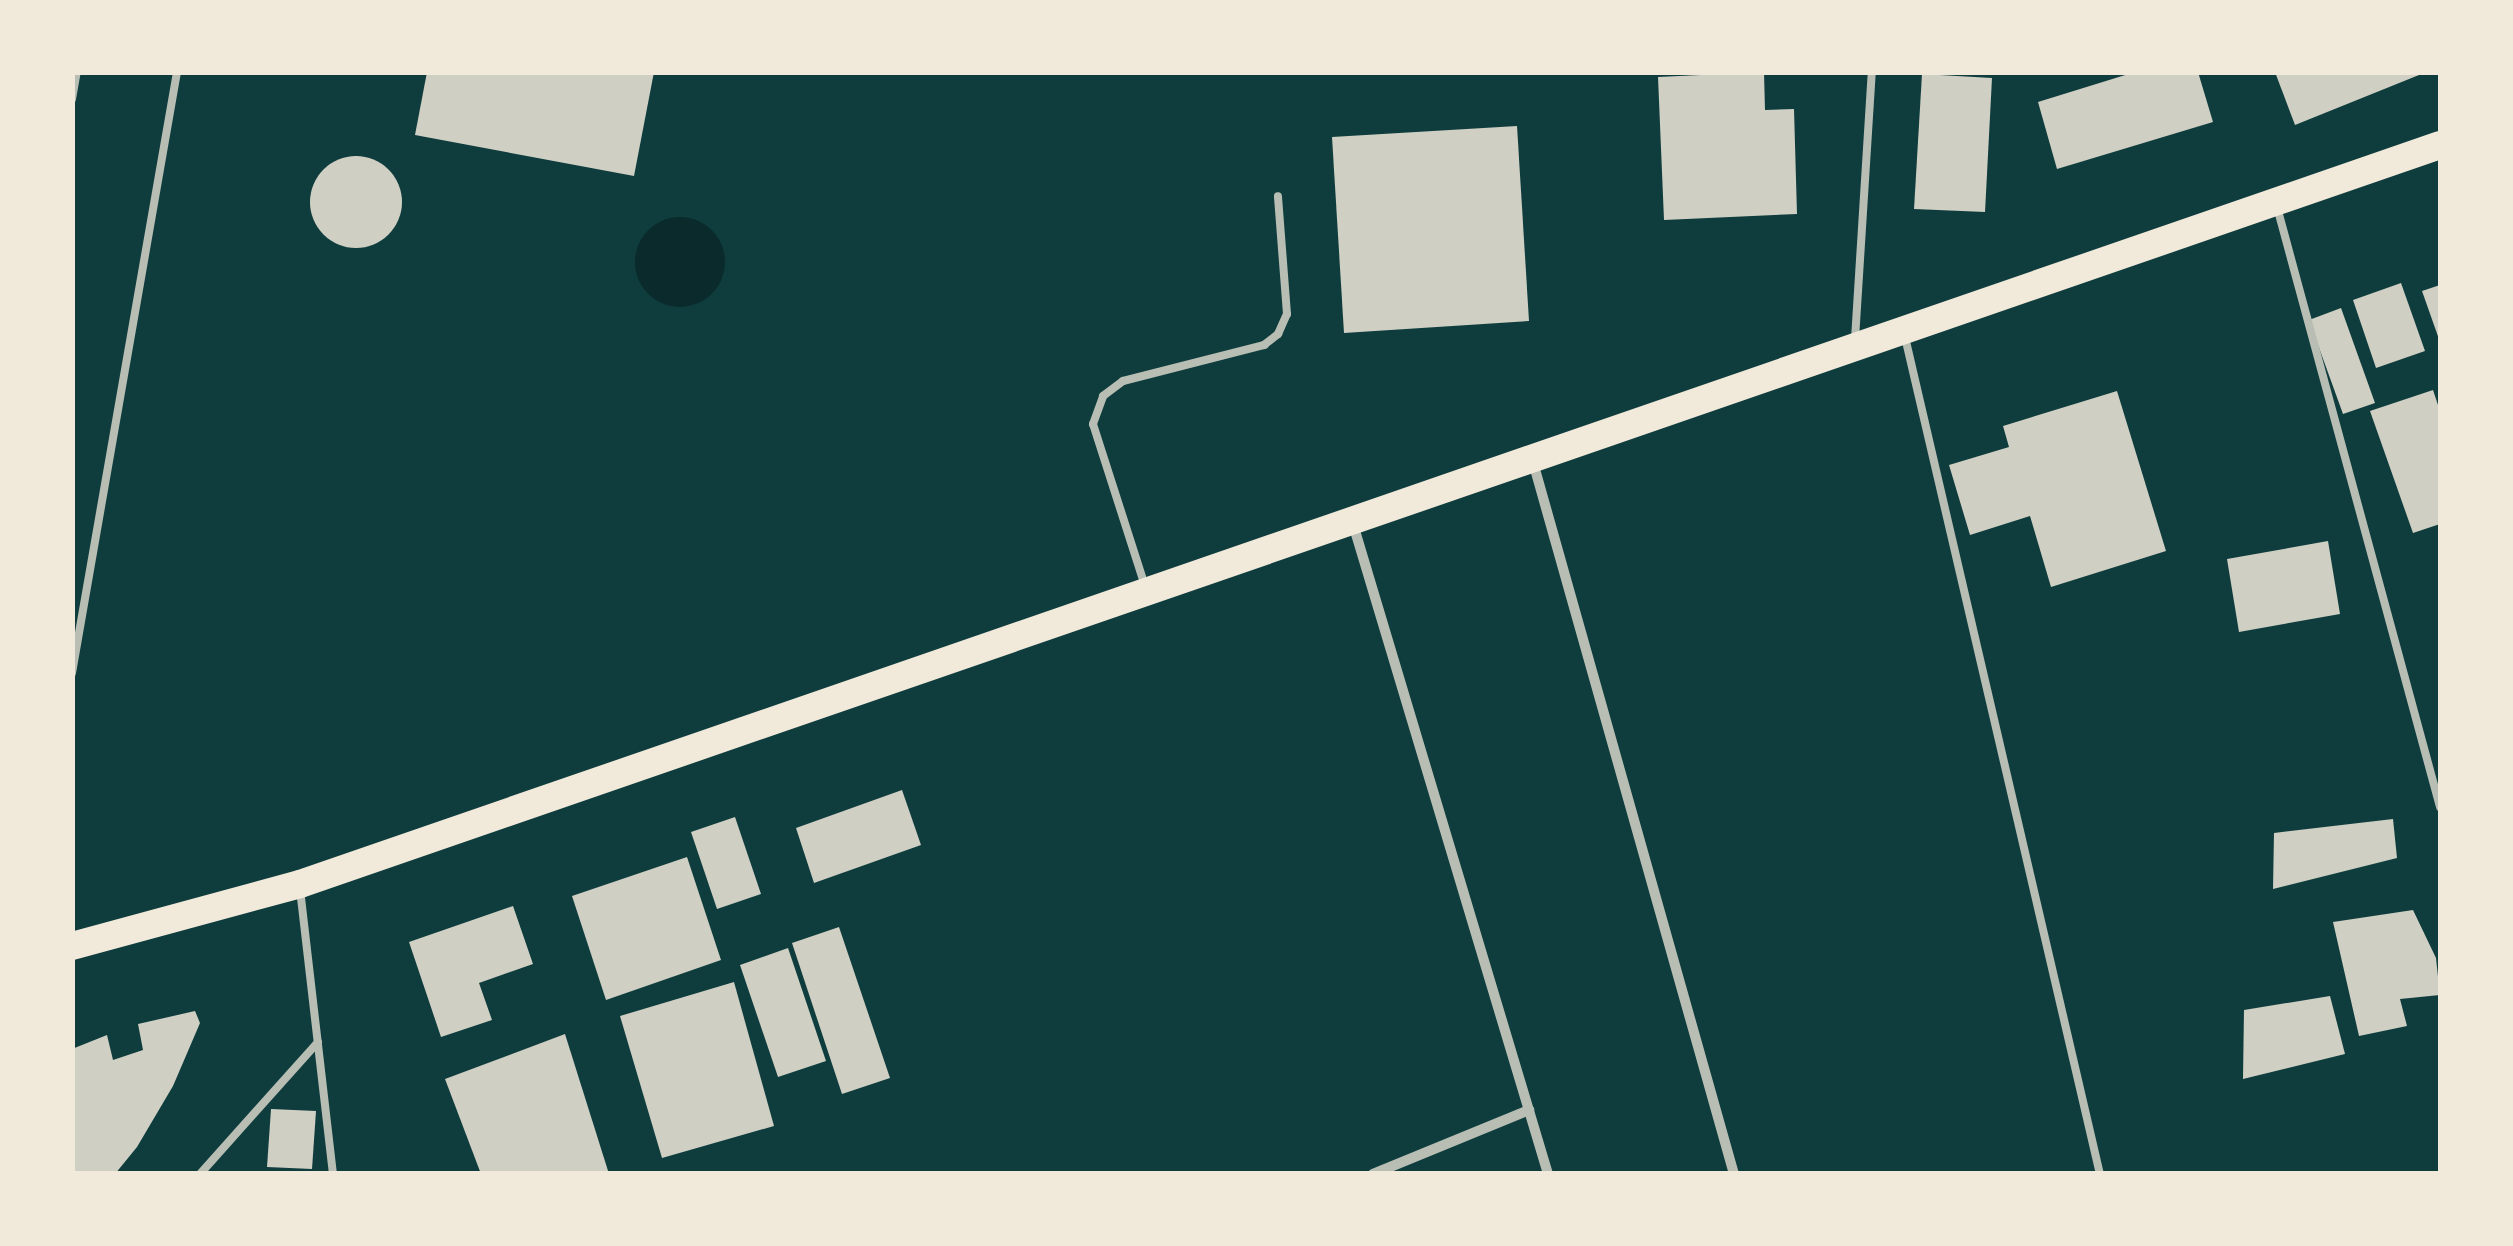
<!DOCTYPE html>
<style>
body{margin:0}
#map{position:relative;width:2513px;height:1246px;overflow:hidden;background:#0f3d3e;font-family:Quicksand,sans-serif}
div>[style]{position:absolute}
.water>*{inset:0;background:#0a2a2b}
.round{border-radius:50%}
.building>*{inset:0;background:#cfcfc3}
.service>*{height:8px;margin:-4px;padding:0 4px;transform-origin:4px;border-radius:4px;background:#b8beb3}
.minor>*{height:10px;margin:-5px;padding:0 5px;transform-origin:5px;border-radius:5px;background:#b8beb3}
.trunk>*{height:28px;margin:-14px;padding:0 14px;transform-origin:14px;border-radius:14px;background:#f1e9da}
span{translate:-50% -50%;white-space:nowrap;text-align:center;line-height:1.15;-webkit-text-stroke:9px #f1e9da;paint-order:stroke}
.frame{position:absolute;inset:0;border:75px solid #f1e9da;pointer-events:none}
</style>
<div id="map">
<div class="water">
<i class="round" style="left:635px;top:217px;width:90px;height:90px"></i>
</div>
<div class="building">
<i style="clip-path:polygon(427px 72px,654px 72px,634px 176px,415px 135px)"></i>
<i style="clip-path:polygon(1764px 72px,1765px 110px,1794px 109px,1797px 214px,1664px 220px,1658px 77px)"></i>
<i style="clip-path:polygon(2135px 72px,2198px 72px,2213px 122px,2057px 169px,2038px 102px)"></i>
<i style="clip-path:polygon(2275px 72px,2424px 72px,2424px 73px,2295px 125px)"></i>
<i style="clip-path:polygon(1922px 74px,1992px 78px,1985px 212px,1914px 209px)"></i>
<i style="clip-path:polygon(1517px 126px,1529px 321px,1344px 333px,1332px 137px)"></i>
<i class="round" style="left:310px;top:156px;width:92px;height:92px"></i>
<i style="clip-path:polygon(2401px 283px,2425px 351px,2376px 368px,2353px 300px)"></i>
<i style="clip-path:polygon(2440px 285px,2440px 342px,2422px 291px)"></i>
<i style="clip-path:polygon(2341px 308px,2375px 403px,2343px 414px,2309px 320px)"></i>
<i style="clip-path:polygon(2433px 390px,2440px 411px,2440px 524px,2413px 533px,2370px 411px)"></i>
<i style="clip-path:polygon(2117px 391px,2166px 551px,2051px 587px,2030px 516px,1970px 535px,1949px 465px,2009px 447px,2003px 426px)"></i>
<i style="clip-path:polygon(2328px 541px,2340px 614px,2239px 632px,2227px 559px)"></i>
<i style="clip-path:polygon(902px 790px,921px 845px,814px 883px,796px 828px)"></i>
<i style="clip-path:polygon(735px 817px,761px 894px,717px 909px,691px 832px)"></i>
<i style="clip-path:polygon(2393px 819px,2397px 858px,2273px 889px,2274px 833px)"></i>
<i style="clip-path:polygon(687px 857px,721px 960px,606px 1000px,572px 896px)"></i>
<i style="clip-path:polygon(513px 906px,533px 964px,479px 983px,492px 1020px,441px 1037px,409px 942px)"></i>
<i style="clip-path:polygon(2413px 910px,2436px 958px,2440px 995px,2400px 999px,2407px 1026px,2359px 1036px,2333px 922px)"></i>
<i style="clip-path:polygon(839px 927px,890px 1078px,842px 1094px,792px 943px)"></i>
<i style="clip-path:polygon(788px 948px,826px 1061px,778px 1077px,740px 965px)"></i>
<i style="clip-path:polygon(734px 982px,774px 1126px,662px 1158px,620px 1016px)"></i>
<i style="clip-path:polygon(2330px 996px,2345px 1054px,2243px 1079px,2244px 1010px)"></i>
<i style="clip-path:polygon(195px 1011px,200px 1023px,173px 1086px,137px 1147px,115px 1174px,72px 1174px,72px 1049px,107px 1035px,113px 1060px,143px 1050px,138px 1024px)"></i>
<i style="clip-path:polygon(565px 1034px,609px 1174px,481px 1174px,445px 1079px)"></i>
<i style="clip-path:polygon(271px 1109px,316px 1111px,312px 1169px,267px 1167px)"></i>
</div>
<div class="service">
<i style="left:72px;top:99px;width:27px;rotate:-80deg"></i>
<i style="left:2277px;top:207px;width:622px;rotate:74.8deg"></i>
<i style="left:1905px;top:337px;width:859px;rotate:76.89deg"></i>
<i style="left:1855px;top:339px;width:268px;rotate:-86.4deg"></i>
<i style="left:1145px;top:586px;width:170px;rotate:-107.8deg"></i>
<i style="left:1093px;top:424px;width:30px;rotate:-70deg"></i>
<i style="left:1103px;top:396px;width:25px;rotate:-37deg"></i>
<i style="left:1123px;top:381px;width:146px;rotate:-14.3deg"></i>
<i style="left:1264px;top:345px;width:18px;rotate:-38deg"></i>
<i style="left:1278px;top:334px;width:22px;rotate:-66deg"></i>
<i style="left:1287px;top:314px;width:118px;rotate:-94.4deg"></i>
<i style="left:72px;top:673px;width:610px;rotate:-80.09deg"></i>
<i style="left:300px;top:889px;width:287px;rotate:83.4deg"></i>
<i style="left:200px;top:1174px;width:177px;rotate:-48.2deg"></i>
</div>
<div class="minor">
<i style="left:1533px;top:462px;width:740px;rotate:74.24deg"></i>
<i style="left:1353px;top:524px;width:679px;rotate:73.3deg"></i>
<i style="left:1373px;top:1174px;width:169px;rotate:-22.3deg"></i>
</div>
<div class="trunk">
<i style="left:72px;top:946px;width:236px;rotate:-15.2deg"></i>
<i style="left:300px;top:884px;width:2264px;rotate:-19.05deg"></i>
</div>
<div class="frame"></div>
</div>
